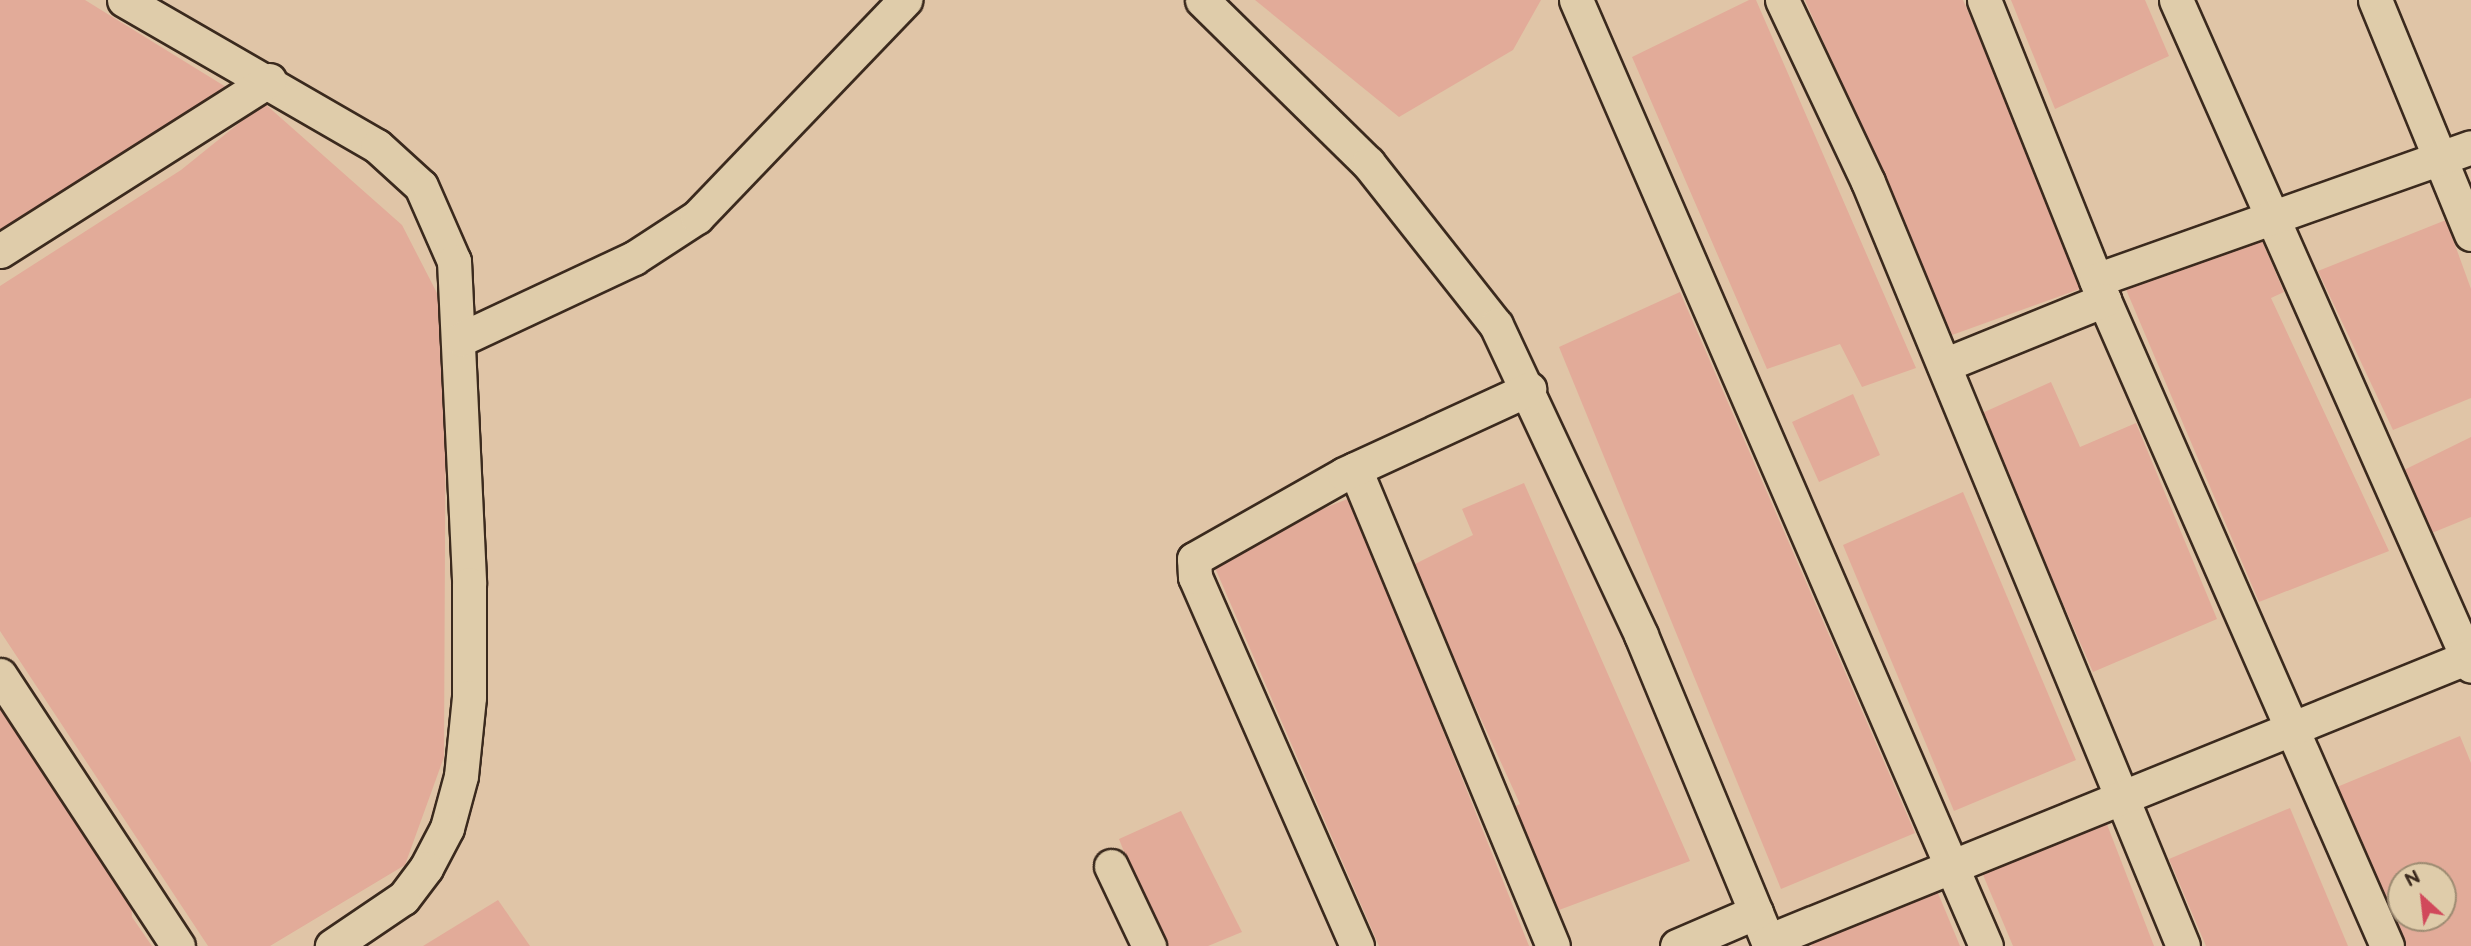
<!DOCTYPE html>
<style>
body{margin:0}
#map{position:relative;width:2471px;height:946px;overflow:hidden;background:#e0c5a7;font-family:"Balsamiq Sans",sans-serif}
div>[style]{position:absolute}
.building>*{inset:0;background:#e2ab99}
.roads{filter:drop-shadow(2px 0 #3b2a1e) drop-shadow(-2px 0 #3b2a1e) drop-shadow(0 2px #3b2a1e) drop-shadow(0 -2px #3b2a1e)}
.street>*{height:33px;margin:-16.5px;padding:0 16.5px;transform-origin:16.5px;border-radius:16.5px;background:#dfccaa}
span{translate:-50% -50%;white-space:nowrap;text-align:center;line-height:1.15;-webkit-text-stroke:5px #dfccaa;paint-order:stroke}
.north{position:absolute;left:2387px;top:862px;width:70px;height:70px;box-sizing:border-box;background:#dfccaa;border:2px solid #9d8b72;border-radius:50%;rotate:333deg;font-size:19px;font-weight:700;line-height:28px;text-align:center;color:#3b2a1e}
.north::after{content:'';display:block;margin:auto;width:24px;height:32px;background:#d1495b;clip-path:polygon(50% 0,100% 100%,50% 72%,0 100%)}
</style>
<div id="map">
<div class="building">
<i style="clip-path:polygon(0 0,85px 0,226px 87px,0 231px)"></i>
<i style="clip-path:polygon(1255px 0,1541px 0,1513px 50px,1399px 117px)"></i>
<i style="clip-path:polygon(1749px 0,1756px 0,1916px 368px,1862px 387px,1840px 344px,1767px 369px,1632px 57px)"></i>
<i style="clip-path:polygon(1805px 0,1963px 0,2088px 286px,1952px 335px)"></i>
<i style="clip-path:polygon(2011px 0,2145px 0,2169px 56px,2055px 109px)"></i>
<i style="clip-path:polygon(264px 103px,402px 225px,438px 295px,446px 329px,444px 757px,405px 865px,270px 946px,208px 946px,0 631px,0 286px,181px 170px)"></i>
<i style="clip-path:polygon(2446px 220px,2471px 289px,2471px 398px,2393px 430px,2318px 271px)"></i>
<i style="clip-path:polygon(2257px 229px,2284px 292px,2271px 298px,2389px 551px,2259px 602px,2122px 280px)"></i>
<i style="clip-path:polygon(1680px 292px,1915px 833px,1781px 889px,1559px 347px)"></i>
<i style="clip-path:polygon(2051px 382px,2080px 447px,2136px 423px,2217px 619px,2093px 672px,1980px 414px)"></i>
<i style="clip-path:polygon(1853px 394px,1880px 455px,1819px 482px,1792px 422px)"></i>
<i style="clip-path:polygon(2471px 437px,2471px 517px,2427px 535px,2402px 471px)"></i>
<i style="clip-path:polygon(1524px 483px,1690px 861px,1551px 913px,1512px 808px,1520px 804px,1411px 566px,1473px 535px,1462px 509px)"></i>
<i style="clip-path:polygon(1963px 492px,2076px 760px,1954px 811px,1843px 545px)"></i>
<i style="clip-path:polygon(1350px 498px,1529px 946px,1379px 946px,1209px 554px)"></i>
<i style="clip-path:polygon(0 697px,131px 899px,132px 917px,152px 946px,0 946px)"></i>
<i style="clip-path:polygon(evenodd,2460px 736px,2471px 763px,2471px 946px,2403px 946px,2337px 787px,2460px 736px,2401px 876px,2443px 876px,2443px 918px,2401px 918px,2401px 876px)"></i>
<i style="clip-path:polygon(2290px 808px,2348px 946px,2206px 946px,2169px 859px)"></i>
<i style="clip-path:polygon(1181px 811px,1242px 932px,1208px 946px,1161px 946px,1119px 839px)"></i>
<i style="clip-path:polygon(2103px 814px,2154px 946px,2013px 946px,1978px 863px)"></i>
<i style="clip-path:polygon(1933px 881px,1960px 946px,1812px 946px,1808px 938px)"></i>
<i style="clip-path:polygon(498px 900px,530px 946px,423px 946px)"></i>
</div>
<div class="roads">
<div class="street">
<i style="left:124px;top:0;width:292px;rotate:30deg"></i>
<i style="left:377px;top:146px;width:59px;rotate:42.3deg"></i>
<i style="left:421px;top:186px;width:82px;rotate:66.3deg"></i>
<i style="left:454px;top:261px;width:323px;rotate:87.3deg"></i>
<i style="left:469px;top:584px;width:113px;rotate:90deg"></i>
<i style="left:469px;top:697px;width:79px;rotate:95.8deg"></i>
<i style="left:461px;top:776px;width:54px;rotate:105.1deg"></i>
<i style="left:447px;top:828px;width:45px;rotate:117.7deg"></i>
<i style="left:426px;top:868px;width:38px;rotate:127deg"></i>
<i style="left:403px;top:898px;width:86px;rotate:145.9deg"></i>
<i style="left:1202px;top:0;width:233px;rotate:44.5deg"></i>
<i style="left:1368px;top:163px;width:206px;rotate:51.7deg"></i>
<i style="left:1496px;top:325px;width:342px;rotate:64.9deg"></i>
<i style="left:1641px;top:635px;width:337px;rotate:67.5deg"></i>
<i style="left:1576px;top:0;width:1031px;rotate:66.57deg"></i>
<i style="left:1782px;top:0;width:201px;rotate:64.7deg"></i>
<i style="left:1868px;top:182px;width:826px;rotate:67.59deg"></i>
<i style="left:1984px;top:0;width:323px;rotate:68.2deg"></i>
<i style="left:2104px;top:300px;width:705px;rotate:66.34deg"></i>
<i style="left:2176px;top:0;width:728px;rotate:66.11deg"></i>
<i style="left:2375px;top:0;width:253px;rotate:67.7deg"></i>
<i style="left:0;top:251px;width:319px;rotate:-32.4deg"></i>
<i style="left:2096px;top:280px;width:398px;rotate:-19.5deg"></i>
<i style="left:461px;top:339px;width:191px;rotate:-25.1deg"></i>
<i style="left:634px;top:258px;width:75px;rotate:-33.1deg"></i>
<i style="left:697px;top:217px;width:301px;rotate:-46.2deg"></i>
<i style="left:1944px;top:365px;width:173px;rotate:-22.1deg"></i>
<i style="left:1355px;top:469px;width:516px;rotate:67.46deg"></i>
<i style="left:0;top:675px;width:324px;rotate:56.7deg"></i>
<i style="left:1111px;top:866px;width:89px;rotate:64.6deg"></i>
<i style="left:1768px;top:941px;width:759px;rotate:-22.07deg"></i>
<i style="left:1357px;top:946px;width:403px;rotate:-113.7deg"></i>
<i style="left:1195px;top:577px;width:18px;rotate:-93deg"></i>
<i style="left:1194px;top:559px;width:172px;rotate:-29.5deg"></i>
<i style="left:1344px;top:474px;width:204px;rotate:-24.7deg"></i>
<i style="left:1677px;top:946px;width:86px;rotate:-23.3deg"></i>
</div>
</div>
<div class="north">N</div>
</div>
